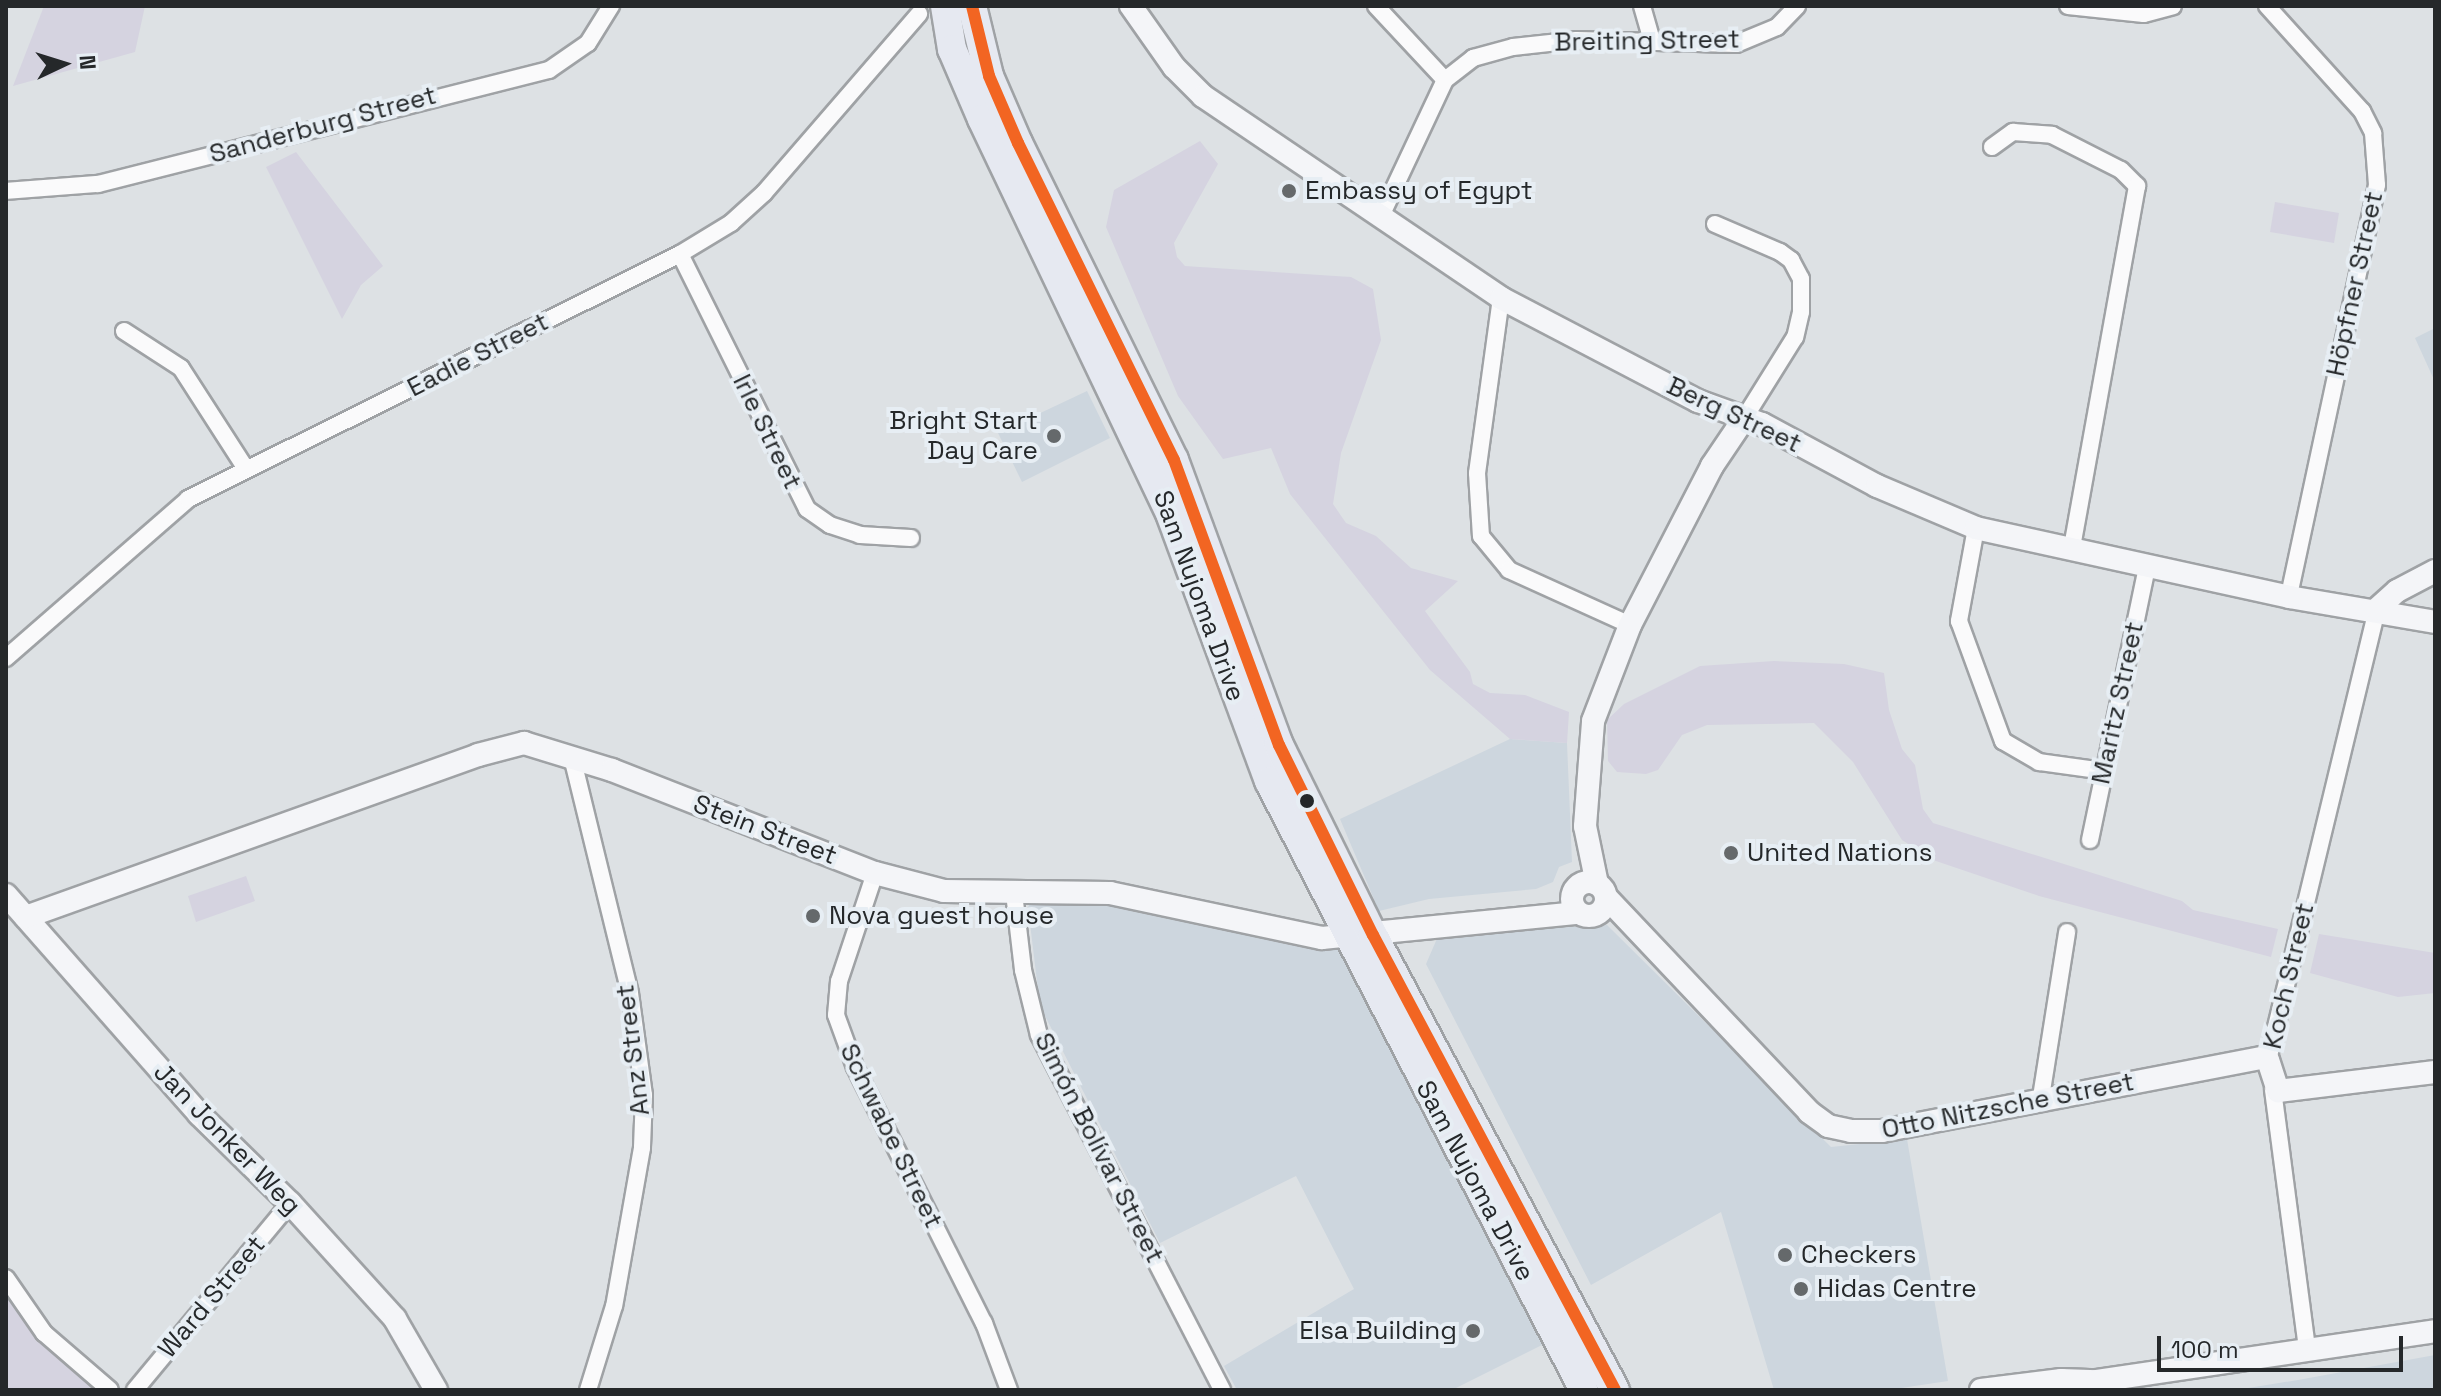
<!DOCTYPE html>
<meta charset="utf-8">
<style>
body{margin:0}
#map{position:relative;width:2441px;height:1396px;overflow:hidden;background:#dde1e4;font-family:"Space Grotesk",sans-serif}
div>[style]{position:absolute}
.built>*{inset:0;background:#cdd6de}
.green>*{inset:0;background:#d5d3e0}
.roads{filter:drop-shadow(2px 0 #9fa2a5) drop-shadow(-2px 0 #9fa2a5) drop-shadow(0 2px #9fa2a5) drop-shadow(0 -2px #9fa2a5)}
.street>*{height:16px;margin:-8px;padding:0 8px;transform-origin:8px;border-radius:8px;background:#fafafb}
.secondary>*{height:22px;margin:-11px;padding:0 11px;transform-origin:11px;border-radius:11px;background:#f4f5f8}
.secondary>.ring{margin:-11px;padding:0;box-sizing:content-box;background:none;border:22px solid #f4f5f8;border-radius:50%}
.highway>*{height:28px;margin:-14px;padding:0 14px;transform-origin:14px;border-radius:14px;background:#e6e9f1}
.bus-1>*{height:12px;margin:-6px;padding:0 6px;transform-origin:6px;border-radius:6px;background:#f26522}
.dots>*{width:22px;height:22px;translate:-50% -50%;box-sizing:border-box;border:4px solid #e7eef4;border-radius:50%}
span{translate:-50% -50%;white-space:nowrap;text-align:center;line-height:1.15;-webkit-text-stroke:8px #e7eef4;paint-order:stroke}
.street-label{font-size:26px;color:#25282a}
.poi-label{font-size:26px;color:#25282a}
.left{translate:0 -50%;text-align:left}
.right{translate:-100% -50%;text-align:right}
.frame{position:absolute;inset:0;border:8px solid #25282a;pointer-events:none}
.north{position:absolute;left:24px;top:24px;width:80px;height:80px;-webkit-text-stroke:6px #e7eef4;paint-order:stroke;rotate:86deg;font-size:22px;font-weight:700;line-height:32px;text-align:center;color:#25282a}
.north::after{content:'';display:block;margin:auto;width:28px;height:36px;background:#25282a;clip-path:polygon(50% 0,100% 100%,50% 72%,0 100%)}
.scale{position:absolute;left:2157px;top:1336px;width:246px;height:36px;box-sizing:border-box;border:4px solid #25282a;border-top:0;padding-left:10px;font-size:24px;line-height:28px;white-space:nowrap;color:#25282a;-webkit-text-stroke:6px #e7eef4;paint-order:stroke}
</style>
<div id="map">
<div class="built">
<i style="clip-path:polygon(2435px 328px,2435px 382px,2415px 338px)"></i>
<i style="clip-path:polygon(1087px 391px,1110px 438px,1022px 482px,998px 433px)"></i>
<i style="clip-path:polygon(1510px 739px,1567px 743px,1572px 862px,1559px 867px,1553px 882px,1536px 889px,1429px 899px,1379px 911px,1340px 819px)"></i>
<i style="clip-path:polygon(1037px 892px,1347px 938px,1556px 1338px,1452px 1390px,1237px 1390px,1224px 1366px,1354px 1289px,1296px 1176px,1160px 1243px,1040px 1006px,1028px 907px)"></i>
<i style="clip-path:polygon(1607px 925px,1831px 1147px,1907px 1139px,1948px 1381px,1888px 1390px,1774px 1390px,1721px 1212px,1591px 1285px,1426px 964px,1439px 934px)"></i>
<i style="clip-path:polygon(2435px 1355px,2435px 1390px,2236px 1390px,2298px 1380px)"></i>
</div>
<div class="green">
<i style="clip-path:polygon(44px 6px,145px 6px,135px 52px,13px 86px)"></i>
<i style="clip-path:polygon(1200px 141px,1218px 164px,1174px 243px,1177px 257px,1185px 266px,1351px 277px,1373px 289px,1381px 340px,1341px 453px,1333px 504px,1346px 523px,1376px 536px,1411px 568px,1458px 581px,1425px 611px,1470px 672px,1473px 684px,1490px 693px,1525px 695px,1569px 712px,1567px 743px,1510px 739px,1430px 670px,1290px 494px,1271px 448px,1223px 459px,1178px 396px,1106px 227px,1114px 190px)"></i>
<i style="clip-path:polygon(296px 152px,383px 266px,361px 285px,342px 319px,266px 167px)"></i>
<i style="clip-path:polygon(2275px 202px,2339px 213px,2334px 243px,2270px 232px)"></i>
<i style="clip-path:polygon(1774px 661px,1844px 664px,1884px 673px,1889px 710px,1902px 749px,1915px 765px,1923px 809px,1933px 823px,2182px 901px,2193px 910px,2278px 929px,2271px 957px,2039px 896px,1933px 860px,1902px 840px,1853px 762px,1814px 723px,1707px 725px,1682px 735px,1658px 770px,1646px 774px,1617px 772px,1608px 761px,1607px 720px,1624px 704px,1700px 666px)"></i>
<i style="clip-path:polygon(246px 876px,255px 901px,196px 922px,188px 896px)"></i>
<i style="clip-path:polygon(2319px 934px,2435px 953px,2435px 993px,2398px 997px,2310px 973px)"></i>
<i style="clip-path:polygon(6px 1278px,15px 1295px,110px 1390px,6px 1390px)"></i>
</div>
<div class="roads">
<div class="street">
<i style="left:1376px;top:6px;width:101px;rotate:47deg"></i>
<i style="left:1642px;top:6px;width:35px;rotate:74deg"></i>
<i style="left:2068px;top:6px;width:76px;rotate:6deg"></i>
<i style="left:2144px;top:14px;width:30px;rotate:-15deg"></i>
<i style="left:2267px;top:6px;width:142px;rotate:47.9deg"></i>
<i style="left:2362px;top:111px;width:25px;rotate:63deg"></i>
<i style="left:2373px;top:133px;width:52px;rotate:85.6deg"></i>
<i style="left:2377px;top:185px;width:421px;rotate:102.1deg"></i>
<i style="left:1992px;top:147px;width:26px;rotate:-36deg"></i>
<i style="left:2013px;top:132px;width:39px;rotate:4deg"></i>
<i style="left:2052px;top:135px;width:77px;rotate:26.9deg"></i>
<i style="left:2121px;top:170px;width:23px;rotate:45deg"></i>
<i style="left:2137px;top:186px;width:369px;rotate:100.2deg"></i>
<i style="left:6px;top:191px;width:92px;rotate:-4.4deg"></i>
<i style="left:98px;top:184px;width:465px;rotate:-14.2deg"></i>
<i style="left:549px;top:70px;width:47px;rotate:-34.7deg"></i>
<i style="left:588px;top:43px;width:44px;rotate:-58.1deg"></i>
<i style="left:1381px;top:216px;width:150px;rotate:-64.8deg"></i>
<i style="left:1445px;top:80px;width:36px;rotate:-38deg"></i>
<i style="left:1473px;top:58px;width:41px;rotate:-15.4deg"></i>
<i style="left:1513px;top:47px;width:63px;rotate:-6.3deg"></i>
<i style="left:1576px;top:40px;width:160px;rotate:1.4deg"></i>
<i style="left:1736px;top:44px;width:44px;rotate:-22.5deg"></i>
<i style="left:1777px;top:27px;width:29px;rotate:-46deg"></i>
<i style="left:1715px;top:224px;width:71px;rotate:23.3deg"></i>
<i style="left:1780px;top:252px;width:14px;rotate:36deg"></i>
<i style="left:1791px;top:260px;width:21px;rotate:62deg"></i>
<i style="left:1801px;top:279px;width:33px;rotate:90deg"></i>
<i style="left:1801px;top:312px;width:26px;rotate:103deg"></i>
<i style="left:1795px;top:337px;width:94px;rotate:122deg"></i>
<i style="left:680px;top:254px;width:285px;rotate:63.5deg"></i>
<i style="left:807px;top:509px;width:28px;rotate:35deg"></i>
<i style="left:830px;top:525px;width:32px;rotate:18deg"></i>
<i style="left:860px;top:535px;width:51px;rotate:3.4deg"></i>
<i style="left:1501px;top:298px;width:177px;rotate:97.8deg"></i>
<i style="left:1477px;top:473px;width:63px;rotate:86.4deg"></i>
<i style="left:1481px;top:536px;width:44px;rotate:50.5deg"></i>
<i style="left:1509px;top:570px;width:133px;rotate:24.4deg"></i>
<i style="left:124px;top:331px;width:68px;rotate:33deg"></i>
<i style="left:181px;top:368px;width:120px;rotate:57.2deg"></i>
<i style="left:1976px;top:528px;width:95px;rotate:100.4deg"></i>
<i style="left:1959px;top:621px;width:128px;rotate:69.9deg"></i>
<i style="left:2003px;top:741px;width:42px;rotate:30.3deg"></i>
<i style="left:2039px;top:762px;width:66px;rotate:7.9deg"></i>
<i style="left:6px;top:658px;width:242px;rotate:-41.1deg"></i>
<i style="left:188px;top:499px;width:550px;rotate:-26.47deg"></i>
<i style="left:680px;top:254px;width:60px;rotate:-31.3deg"></i>
<i style="left:731px;top:223px;width:45px;rotate:-42.3deg"></i>
<i style="left:764px;top:193px;width:237px;rotate:-49.1deg"></i>
<i style="left:572px;top:757px;width:243px;rotate:76.2deg"></i>
<i style="left:630px;top:993px;width:103px;rotate:82.2deg"></i>
<i style="left:644px;top:1095px;width:53px;rotate:92.2deg"></i>
<i style="left:642px;top:1148px;width:160px;rotate:100deg"></i>
<i style="left:614px;top:1306px;width:88px;rotate:107.2deg"></i>
<i style="left:2090px;top:840px;width:280px;rotate:-78.2deg"></i>
<i style="left:875px;top:873px;width:114px;rotate:108.4deg"></i>
<i style="left:839px;top:981px;width:34px;rotate:95deg"></i>
<i style="left:836px;top:1015px;width:55px;rotate:69.9deg"></i>
<i style="left:855px;top:1067px;width:287px;rotate:63.3deg"></i>
<i style="left:984px;top:1323px;width:72px;rotate:69.5deg"></i>
<i style="left:1014px;top:893px;width:78px;rotate:83.3deg"></i>
<i style="left:1023px;top:970px;width:67px;rotate:76.2deg"></i>
<i style="left:1039px;top:1035px;width:399px;rotate:62.7deg"></i>
<i style="left:2268px;top:1060px;width:464px;rotate:-76.4deg"></i>
<i style="left:2273px;top:1090px;width:259px;rotate:82.5deg"></i>
<i style="left:2041px;top:1097px;width:167px;rotate:-81deg"></i>
<i style="left:6px;top:1278px;width:67px;rotate:55.4deg"></i>
<i style="left:44px;top:1333px;width:87px;rotate:40.8deg"></i>
<i style="left:135px;top:1390px;width:243px;rotate:-50.3deg"></i>
</div>
<div class="secondary">
<i style="left:1131px;top:6px;width:75px;rotate:54.8deg"></i>
<i style="left:1174px;top:67px;width:41px;rotate:45deg"></i>
<i style="left:1203px;top:96px;width:360px;rotate:34.1deg"></i>
<i style="left:1501px;top:298px;width:222px;rotate:27.6deg"></i>
<i style="left:1698px;top:401px;width:68px;rotate:19.8deg"></i>
<i style="left:1762px;top:424px;width:131px;rotate:28.3deg"></i>
<i style="left:1877px;top:486px;width:108px;rotate:23deg"></i>
<i style="left:1976px;top:528px;width:321px;rotate:12.4deg"></i>
<i style="left:2289px;top:597px;width:148px;rotate:9.7deg"></i>
<i style="left:2377px;top:609px;width:27px;rotate:-42deg"></i>
<i style="left:2397px;top:591px;width:43px;rotate:-27.8deg"></i>
<i class="ring" style="left:1572px;top:882px;width:12px;height:12px"></i>
<i style="left:1597px;top:884px;width:59px;rotate:-101.7deg"></i>
<i style="left:1585px;top:826px;width:105px;rotate:-85.6deg"></i>
<i style="left:1593px;top:721px;width:103px;rotate:-68.9deg"></i>
<i style="left:1630px;top:625px;width:179px;rotate:-62.7deg"></i>
<i style="left:1712px;top:466px;width:59px;rotate:-56deg"></i>
<i style="left:6px;top:895px;width:292px;rotate:48.6deg"></i>
<i style="left:199px;top:1114px;width:127px;rotate:44.4deg"></i>
<i style="left:290px;top:1203px;width:156px;rotate:47.8deg"></i>
<i style="left:395px;top:1319px;width:82px;rotate:60deg"></i>
<i style="left:1606px;top:897px;width:296px;rotate:46.6deg"></i>
<i style="left:1809px;top:1112px;width:24px;rotate:36deg"></i>
<i style="left:1828px;top:1126px;width:24px;rotate:12deg"></i>
<i style="left:1851px;top:1131px;width:31px"></i>
<i style="left:1882px;top:1131px;width:387px;rotate:-10.9deg"></i>
<i style="left:2262px;top:1058px;width:6px;rotate:18deg"></i>
<i style="left:2268px;top:1060px;width:33px;rotate:72deg"></i>
<i style="left:2278px;top:1091px;width:158px;rotate:-6.9deg"></i>
<i style="left:26px;top:917px;width:480px;rotate:-19.7deg"></i>
<i style="left:478px;top:755px;width:48px;rotate:-14.6deg"></i>
<i style="left:524px;top:743px;width:92px;rotate:17.1deg"></i>
<i style="left:612px;top:770px;width:282px;rotate:21.4deg"></i>
<i style="left:875px;top:873px;width:71px;rotate:14.6deg"></i>
<i style="left:944px;top:891px;width:166px;rotate:0.7deg"></i>
<i style="left:1110px;top:893px;width:217px;rotate:12deg"></i>
<i style="left:1322px;top:938px;width:257px;rotate:-5.6deg"></i>
<i style="left:1981px;top:1390px;width:81px;rotate:-7.1deg"></i>
<i style="left:2061px;top:1380px;width:36px;rotate:2deg"></i>
<i style="left:2097px;top:1381px;width:342px;rotate:-8.4deg"></i>
</div>
<div class="highway">
<i style="left:945px;top:6px;width:44px;rotate:80.8deg"></i>
<i style="left:952px;top:49px;width:76px;rotate:66.8deg"></i>
<i style="left:982px;top:119px;width:440px;rotate:64.5deg"></i>
<i style="left:1171px;top:516px;width:283px;rotate:69.7deg"></i>
<i style="left:1269px;top:781px;width:686px;rotate:62.65deg"></i>
<i style="left:972px;top:6px;width:72px;rotate:76.3deg"></i>
<i style="left:989px;top:76px;width:73px;rotate:66.6deg"></i>
<i style="left:1018px;top:143px;width:353px;rotate:63.8deg"></i>
<i style="left:1174px;top:460px;width:304px;rotate:69.8deg"></i>
<i style="left:1279px;top:745px;width:212px;rotate:63.7deg"></i>
<i style="left:1373px;top:935px;width:515px;rotate:61.99deg"></i>
</div>
</div>
<div class="bus-1">
<i style="left:972px;top:6px;width:72px;rotate:76.3deg"></i>
<i style="left:989px;top:76px;width:73px;rotate:66.6deg"></i>
<i style="left:1018px;top:143px;width:353px;rotate:63.8deg"></i>
<i style="left:1174px;top:460px;width:304px;rotate:69.8deg"></i>
<i style="left:1279px;top:745px;width:212px;rotate:63.7deg"></i>
<i style="left:1373px;top:935px;width:515px;rotate:61.99deg"></i>
</div>
<div class="dots">
<i style="left:1289px;top:191px;background:#65696b"></i>
<i style="left:1054px;top:436px;background:#65696b"></i>
<i style="left:1307px;top:801px;background:#25282a"></i>
<i style="left:1731px;top:853px;background:#65696b"></i>
<i style="left:813px;top:916px;background:#65696b"></i>
<i style="left:1785px;top:1255px;background:#65696b"></i>
<i style="left:1801px;top:1289px;background:#65696b"></i>
<i style="left:1473px;top:1331px;background:#65696b"></i>
</div>
<div class="street-label">
<span style="left:1647px;top:41px;rotate:-1deg">Breiting Street</span>
<span style="left:323px;top:125px;rotate:-15deg">Sanderburg Street</span>
<span style="left:2355px;top:284px;rotate:-78deg">Höpfner Street</span>
<span style="left:478px;top:355px;rotate:-27deg">Eadie Street</span>
<span style="left:1734px;top:415px;rotate:25deg">Berg Street</span>
<span style="left:767px;top:432px;rotate:64deg">Irle Street</span>
<span style="left:1199px;top:596px;rotate:70deg">Sam Nujoma Drive</span>
<span style="left:2118px;top:703px;rotate:-78deg">Maritz Street</span>
<span style="left:765px;top:830px;rotate:21deg">Stein Street</span>
<span style="left:2289px;top:976px;rotate:-77deg">Koch Street</span>
<span style="left:633px;top:1050px;rotate:-97deg">Anz Street</span>
<span style="left:2008px;top:1106px;rotate:-11deg">Otto Nitzsche Street</span>
<span style="left:891px;top:1136px;rotate:64deg">Schwabe Street</span>
<span style="left:227px;top:1139px;rotate:46deg">Jan Jonker Weg</span>
<span style="left:1099px;top:1148px;rotate:63deg">Simón Bolívar Street</span>
<span style="left:1475px;top:1181px;rotate:62deg">Sam Nujoma Drive</span>
<span style="left:212px;top:1297px;rotate:-50deg">Ward Street</span>
</div>
<div class="poi-label">
<span class="left" style="left:1305px;top:191px">Embassy of Egypt</span>
<span class="right" style="left:1038px;top:436px">Bright Start<br>Day Care</span>
<span class="left" style="left:1747px;top:853px">United Nations</span>
<span class="left" style="left:829px;top:916px">Nova guest house</span>
<span class="left" style="left:1801px;top:1255px">Checkers</span>
<span class="left" style="left:1817px;top:1289px">Hidas Centre</span>
<span class="right" style="left:1457px;top:1331px">Elsa Building</span>
</div>
<div class="frame"></div>
<div class="north">N</div>
<div class="scale">100 m</div>
</div>
